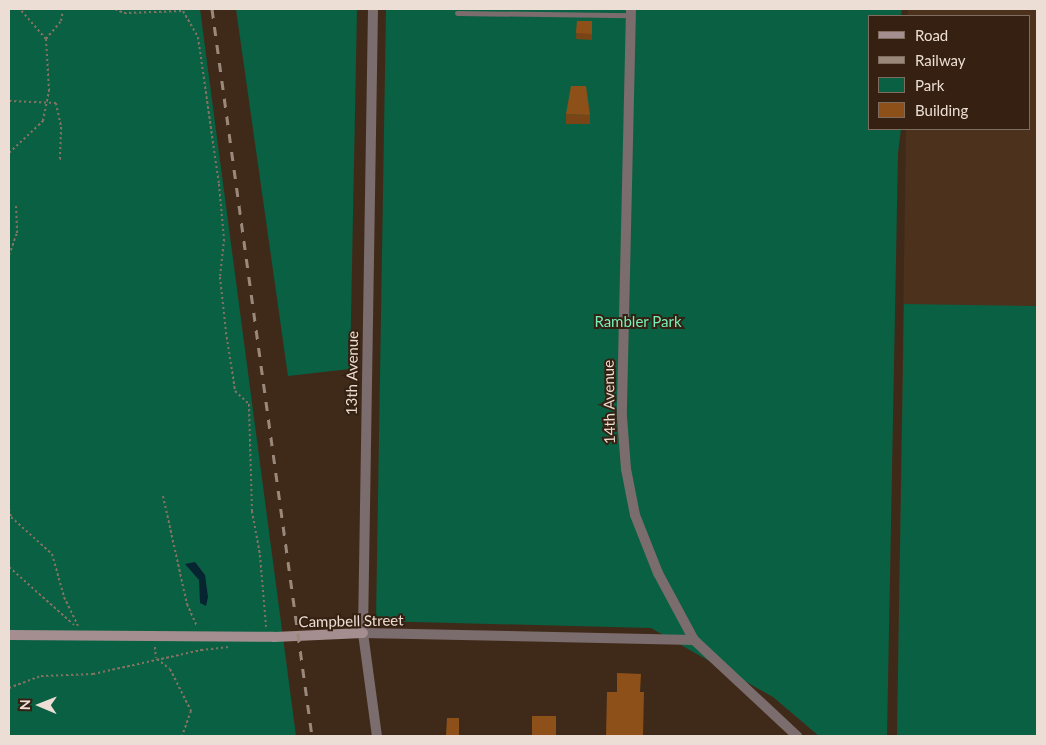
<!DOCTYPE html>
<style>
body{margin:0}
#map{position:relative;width:1046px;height:745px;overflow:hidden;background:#3f2a1a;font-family:Lato,sans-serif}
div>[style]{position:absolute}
.built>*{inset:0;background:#4c311c}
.green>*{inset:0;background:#0a6042}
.water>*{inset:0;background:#072431}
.path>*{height:2px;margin-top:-1px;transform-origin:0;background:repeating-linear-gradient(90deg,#847264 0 2.5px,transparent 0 5px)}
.lane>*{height:5px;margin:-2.5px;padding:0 2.5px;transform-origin:2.5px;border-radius:2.5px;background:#7b6c6d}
.street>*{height:10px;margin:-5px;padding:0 5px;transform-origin:5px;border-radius:5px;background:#7b6c6d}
.secondary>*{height:10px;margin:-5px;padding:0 5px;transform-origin:5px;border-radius:5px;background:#a58e8f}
.rail>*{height:3px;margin-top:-1.5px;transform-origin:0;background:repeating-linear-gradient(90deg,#9a887b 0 9px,transparent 0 18px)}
.wall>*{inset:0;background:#794516}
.building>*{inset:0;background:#8d5019}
span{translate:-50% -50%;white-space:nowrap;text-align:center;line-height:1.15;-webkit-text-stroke:4px #352011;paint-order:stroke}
.park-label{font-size:15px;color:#75f1bb}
.street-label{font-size:15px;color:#ecded4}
.frame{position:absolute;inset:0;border:10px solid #ecded4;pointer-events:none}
.legend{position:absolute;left:868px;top:15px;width:162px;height:115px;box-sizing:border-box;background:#352011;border:1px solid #7e6c5f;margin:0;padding:6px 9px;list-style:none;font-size:15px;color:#ecded4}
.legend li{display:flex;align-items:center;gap:10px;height:25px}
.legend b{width:25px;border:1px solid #7e6c5f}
.north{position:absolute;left:15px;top:680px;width:50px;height:50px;-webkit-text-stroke:4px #352011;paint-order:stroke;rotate:271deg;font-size:14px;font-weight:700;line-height:20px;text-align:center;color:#ecded4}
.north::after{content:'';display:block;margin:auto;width:18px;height:22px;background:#ecded4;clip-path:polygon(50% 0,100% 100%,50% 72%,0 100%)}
</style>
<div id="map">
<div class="built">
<i style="clip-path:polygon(908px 9px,1037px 9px,1037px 736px,897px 736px,906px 129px,1030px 129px,1030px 16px,908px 16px)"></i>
</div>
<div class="green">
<i style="clip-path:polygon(9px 9px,200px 9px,296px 736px,9px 736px)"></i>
<i style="clip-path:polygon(236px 9px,357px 9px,350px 369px,288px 376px)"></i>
<i style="clip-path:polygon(386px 9px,902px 9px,901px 16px,870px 16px,870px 129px,901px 129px,898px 153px,887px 736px,819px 736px,773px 697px,651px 628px,376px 621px)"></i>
<i style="clip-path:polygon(904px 304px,1037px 306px,1037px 736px,897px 736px)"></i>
</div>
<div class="water">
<i style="clip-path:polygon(195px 562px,205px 575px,208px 597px,206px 606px,200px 603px,199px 580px,185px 564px)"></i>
</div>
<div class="path">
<i style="left:62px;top:9px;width:37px"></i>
<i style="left:115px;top:9px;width:10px;rotate:24deg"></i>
<i style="left:124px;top:13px;width:59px;rotate:-1.9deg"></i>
<i style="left:183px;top:11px;width:30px;rotate:60deg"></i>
<i style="left:198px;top:37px;width:148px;rotate:81.9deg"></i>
<i style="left:219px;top:184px;width:55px;rotate:84.8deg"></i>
<i style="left:224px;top:239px;width:38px;rotate:96deg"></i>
<i style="left:220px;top:277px;width:55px;rotate:83.8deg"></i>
<i style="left:226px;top:332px;width:60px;rotate:81.3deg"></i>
<i style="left:235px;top:391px;width:19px;rotate:43deg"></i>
<i style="left:249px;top:404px;width:107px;rotate:88.4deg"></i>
<i style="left:252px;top:511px;width:45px;rotate:79.7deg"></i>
<i style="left:260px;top:555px;width:72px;rotate:85.2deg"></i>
<i style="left:46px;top:39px;width:23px;rotate:-50deg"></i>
<i style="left:61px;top:21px;width:10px;rotate:-79deg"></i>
<i style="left:9px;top:101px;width:47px;rotate:2.4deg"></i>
<i style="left:56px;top:103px;width:25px;rotate:78deg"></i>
<i style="left:61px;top:127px;width:34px;rotate:92deg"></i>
<i style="left:9px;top:153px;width:47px;rotate:-43.3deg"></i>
<i style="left:43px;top:121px;width:31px;rotate:-79deg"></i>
<i style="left:49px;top:91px;width:52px;rotate:-93.3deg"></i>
<i style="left:46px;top:39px;width:40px;rotate:-131deg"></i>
<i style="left:9px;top:255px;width:23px;rotate:-70deg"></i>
<i style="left:17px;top:233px;width:30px;rotate:-92deg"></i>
<i style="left:163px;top:496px;width:111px;rotate:77.5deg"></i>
<i style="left:187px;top:604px;width:24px;rotate:66deg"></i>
<i style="left:9px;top:509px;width:8px;rotate:76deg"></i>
<i style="left:11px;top:517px;width:55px;rotate:42.1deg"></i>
<i style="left:52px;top:554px;width:45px;rotate:74.4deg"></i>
<i style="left:64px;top:597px;width:32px;rotate:64deg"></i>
<i style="left:9px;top:567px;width:87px;rotate:41.7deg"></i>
<i style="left:155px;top:647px;width:11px;rotate:85deg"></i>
<i style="left:157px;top:659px;width:16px;rotate:38deg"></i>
<i style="left:170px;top:669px;width:47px;rotate:63.4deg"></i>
<i style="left:191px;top:711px;width:27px;rotate:110deg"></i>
<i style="left:9px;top:688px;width:34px;rotate:-21deg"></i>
<i style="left:41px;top:676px;width:52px;rotate:-2.2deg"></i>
<i style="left:93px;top:674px;width:111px;rotate:-12.5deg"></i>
<i style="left:201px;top:650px;width:28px;rotate:-6deg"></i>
</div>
<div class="lane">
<i style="left:457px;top:13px;width:174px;rotate:0.7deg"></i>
</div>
<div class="street">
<i style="left:373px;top:9px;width:624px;rotate:90.92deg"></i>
<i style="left:363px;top:633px;width:104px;rotate:82.3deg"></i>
<i style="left:631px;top:9px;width:408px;rotate:91.3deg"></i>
<i style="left:622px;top:417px;width:52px;rotate:85.6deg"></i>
<i style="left:626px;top:469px;width:47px;rotate:78.9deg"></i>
<i style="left:635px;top:515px;width:62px;rotate:68.4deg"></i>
<i style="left:658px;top:573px;width:76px;rotate:61.8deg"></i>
<i style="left:694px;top:640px;width:141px;rotate:43deg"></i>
<i style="left:363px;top:633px;width:331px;rotate:1.2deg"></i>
</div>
<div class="secondary">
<i style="left:9px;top:635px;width:265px;rotate:0.4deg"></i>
<i style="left:274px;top:637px;width:89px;rotate:-2.6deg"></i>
</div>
<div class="rail">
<i style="left:212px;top:9px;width:734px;rotate:82.17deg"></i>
</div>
<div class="wall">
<i style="clip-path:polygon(577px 21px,592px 21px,592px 40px,576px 39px)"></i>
<i style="clip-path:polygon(566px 114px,590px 115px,590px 124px,566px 124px)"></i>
</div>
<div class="building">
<i style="clip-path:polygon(577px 21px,592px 21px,592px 34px,576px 33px)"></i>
<i style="clip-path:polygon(571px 86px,586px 86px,590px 115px,566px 114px)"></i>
<i style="clip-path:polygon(617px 673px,641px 674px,640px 692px,644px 692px,643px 736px,606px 736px,607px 692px,617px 692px)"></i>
<i style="clip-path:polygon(532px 716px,556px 716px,556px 736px,532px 736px)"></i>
<i style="clip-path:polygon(447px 718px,459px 718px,459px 736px,446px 736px)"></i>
</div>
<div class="park-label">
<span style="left:638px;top:322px">Rambler Park</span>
</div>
<div class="street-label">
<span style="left:352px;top:373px;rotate:-89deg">13th Avenue</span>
<span style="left:609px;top:402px;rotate:-91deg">14th Avenue</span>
<span style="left:351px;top:621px;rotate:-1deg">Campbell Street</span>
</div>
<div class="frame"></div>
<ul class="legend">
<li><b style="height:6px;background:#a58e8f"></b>Road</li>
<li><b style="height:6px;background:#9a887b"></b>Railway</li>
<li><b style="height:14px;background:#0a6042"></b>Park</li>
<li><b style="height:14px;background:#8d5019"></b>Building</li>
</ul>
<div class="north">N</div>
</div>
